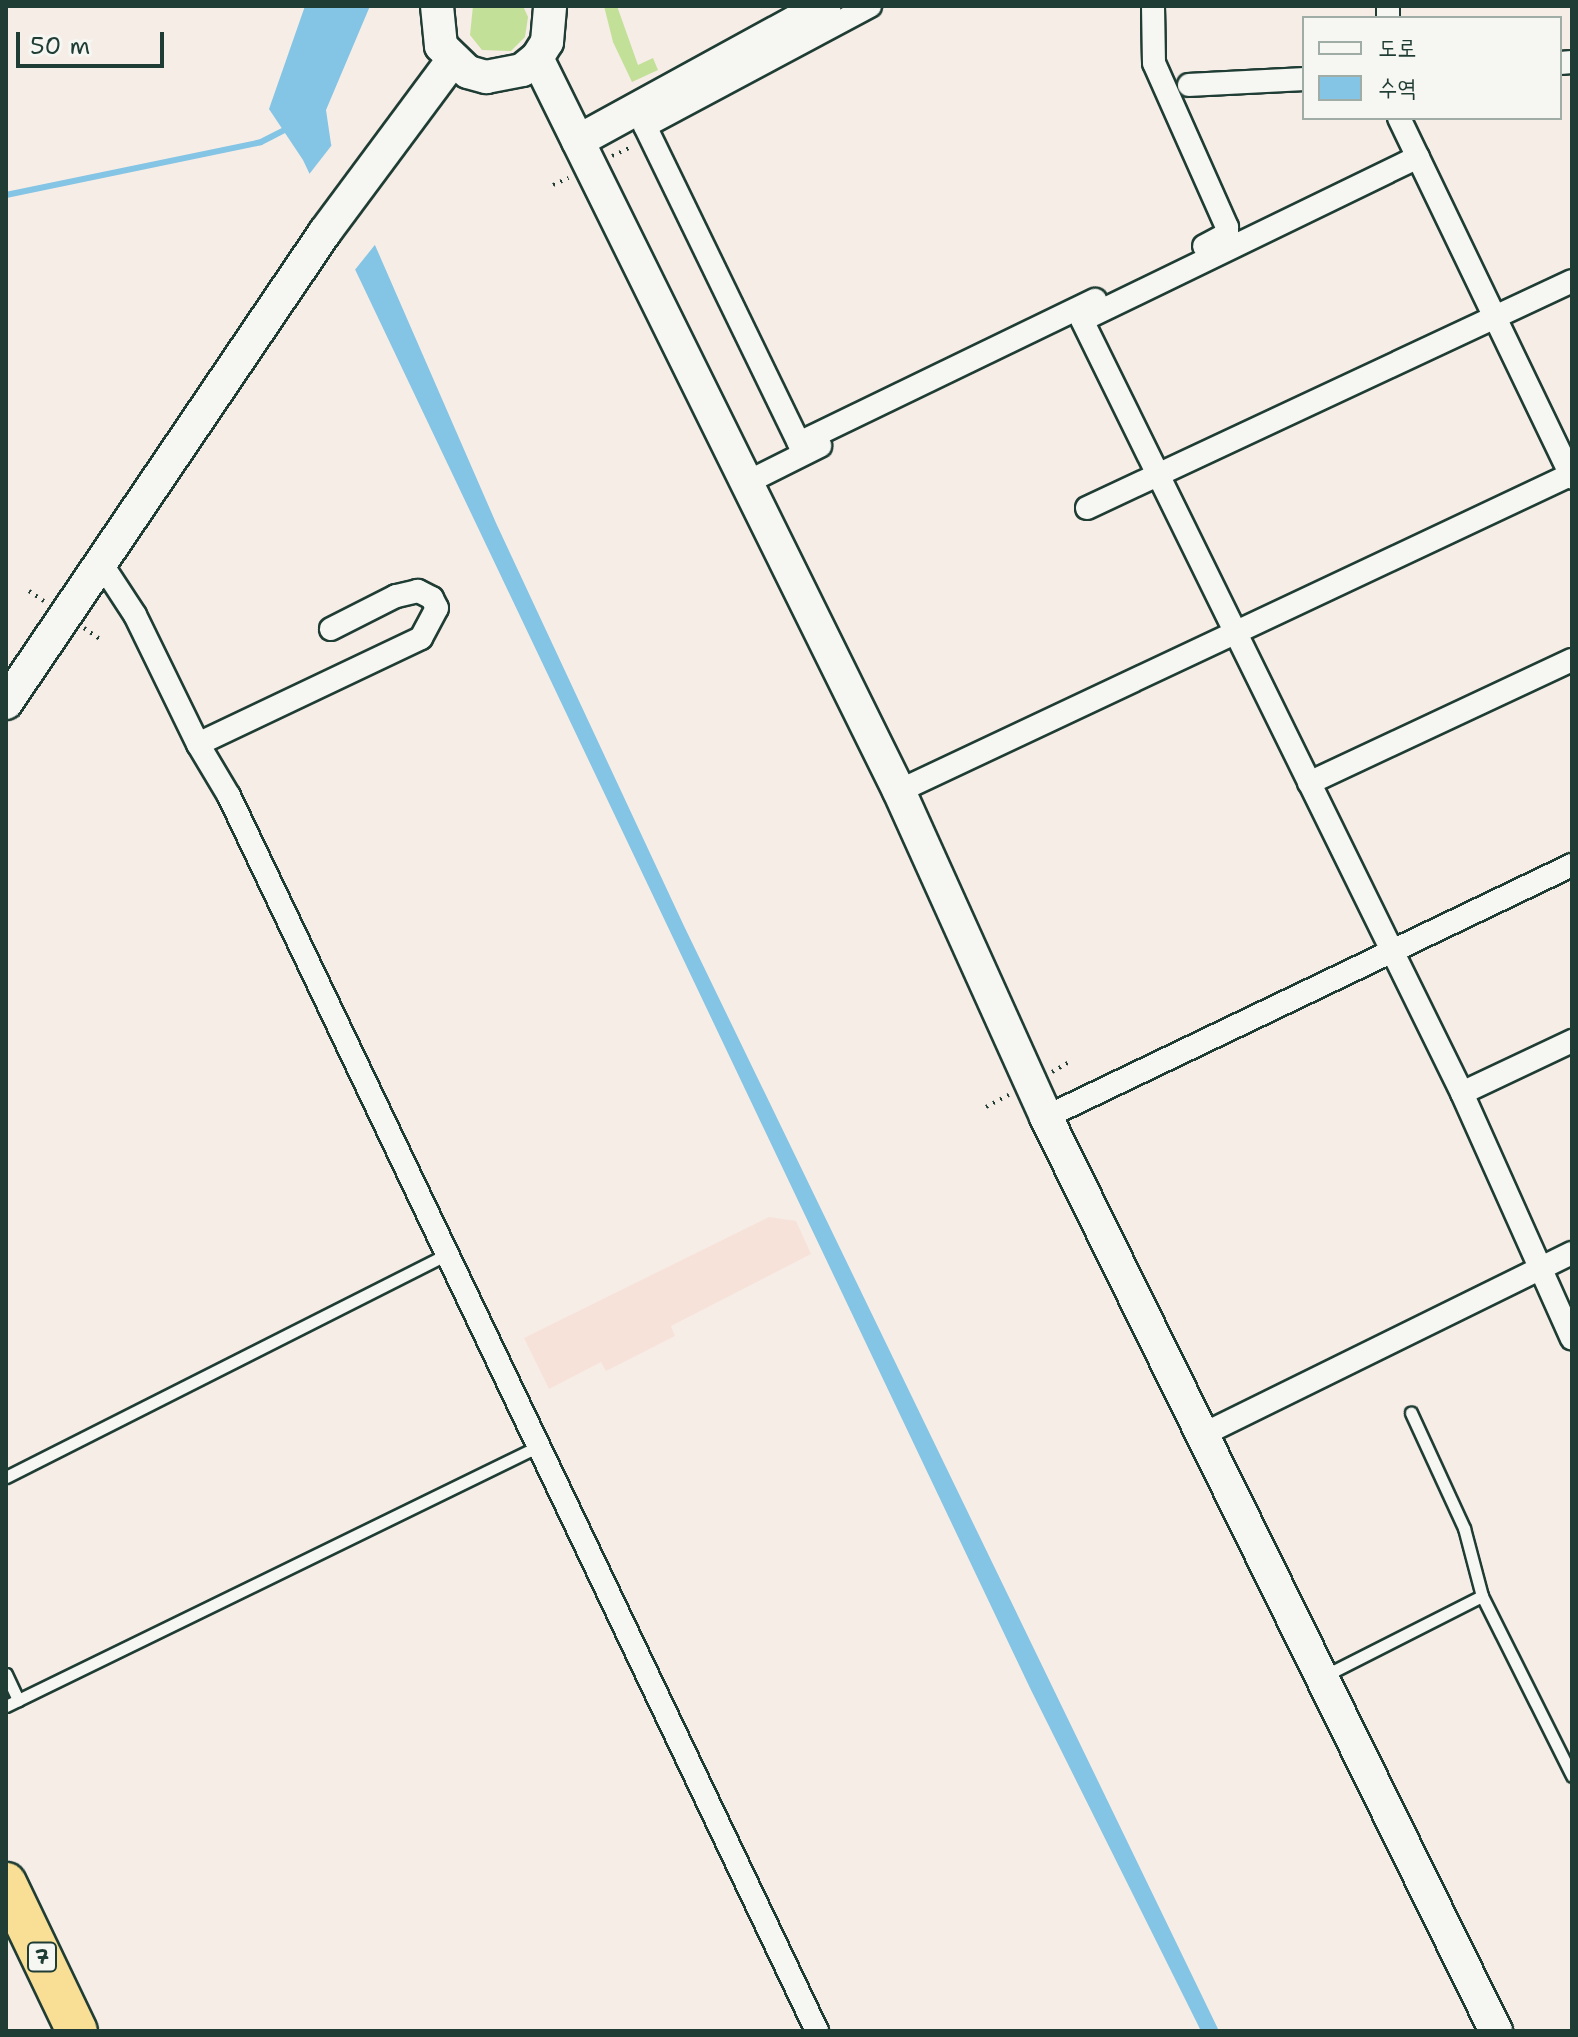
<!DOCTYPE html>
<meta charset="utf-8">
<style>
body{margin:0}
#map{position:relative;width:1578px;height:2037px;overflow:hidden;background:#f6ede7;font-family:"Shantell Sans","Poor Story",sans-serif}
div>[style]{position:absolute}
.built>*{inset:0;background:#f7e2da}
.green>*{inset:0;background:#c2e097}
.water>*{inset:0;background:#84c4e4}
.pier>*{inset:0;background:#f6ede7}
.stream>*{height:6px;margin:-3px;padding:0 3px;transform-origin:3px;border-radius:3px;background:#84c4e4}
.path>*{height:4px;margin-top:-2px;transform-origin:0;background:repeating-linear-gradient(90deg,#1f3d34 0 2px,transparent 0 8px)}
.roads{filter:drop-shadow(2px 0 #1f3d34) drop-shadow(-2px 0 #1f3d34) drop-shadow(0 2px #1f3d34) drop-shadow(0 -2px #1f3d34)}
.lane>*{height:11px;margin:-5.5px;padding:0 5.5px;transform-origin:5.5px;border-radius:5.5px;background:#f6f6f2}
.street>*{height:22px;margin:-11px;padding:0 11px;transform-origin:11px;border-radius:11px;background:#f6f6f2}
.secondary>*{height:32px;margin:-16px;padding:0 16px;transform-origin:16px;border-radius:16px;background:#f6f6f2}
.highway>*{height:40px;margin:-20px;padding:0 20px;transform-origin:20px;border-radius:20px;background:#f9df96}
span{translate:-50% -50%;white-space:nowrap;text-align:center;line-height:1.15;-webkit-text-stroke:6px #f6f6f2;paint-order:stroke}
.shield-label span{padding:2px 6px;background:#f6f6f2;border:2px solid;border-radius:6px;-webkit-text-stroke-width:0}
.shield-label{font-size:20px;color:#1f3d34;font-weight:700}
.frame{position:absolute;inset:0;border:8px solid #1f3d34;pointer-events:none}
.legend{position:absolute;left:1302px;top:16px;width:260px;height:104px;box-sizing:border-box;background:#f6f6f2;border:2px solid #a0aca6;margin:0;padding:10px 14px;list-style:none;font-size:24px;color:#1f3d34}
.legend li{display:flex;align-items:center;gap:16px;height:40px}
.legend b{width:40px;border:2px solid #a0aca6}
.scale{position:absolute;left:16px;top:32px;width:148px;height:36px;box-sizing:border-box;border:4px solid #1f3d34;border-top:0;padding-left:10px;font-size:24px;line-height:28px;white-space:nowrap;color:#1f3d34;-webkit-text-stroke:6px #f6f6f2;paint-order:stroke}
</style>
<div id="map">
<div class="built">
<i style="clip-path:polygon(769px 1217px,796px 1221px,811px 1254px,671px 1326px,675px 1336px,606px 1371px,601px 1362px,549px 1389px,524px 1338px)"></i>
</div>
<div class="green">
<i style="clip-path:polygon(473px 6px,523px 6px,528px 17px,525px 37px,511px 51px,482px 50px,470px 35px)"></i>
<i style="clip-path:polygon(604px 6px,617px 6px,638px 65px,653px 58px,658px 70px,632px 82px,613px 42px)"></i>
</div>
<div class="water">
<i style="clip-path:polygon(305px 6px,370px 6px,326px 110px,331px 144px,496px 523px,684px 926px,1219px 2031px,1201px 2031px,1030px 1688px,303px 160px,269px 109px)"></i>
</div>
<div class="pier">
<i style="clip-path:polygon(335px 141px,378px 241px,350px 276px,307px 177px)"></i>
</div>
<div class="stream">
<i style="left:6px;top:195px;width:260px;rotate:-11.7deg"></i>
<i style="left:261px;top:142px;width:31px;rotate:-27deg"></i>
</div>
<div class="path">
<i style="left:612px;top:156px;width:23px;rotate:-25deg"></i>
<i style="left:553px;top:185px;width:17px;rotate:-25deg"></i>
<i style="left:29px;top:591px;width:18px;rotate:34deg"></i>
<i style="left:84px;top:628px;width:19px;rotate:35deg"></i>
<i style="left:1052px;top:1072px;width:22px;rotate:-30deg"></i>
<i style="left:986px;top:1107px;width:26px;rotate:-28deg"></i>
</div>
<div class="roads">
<div class="lane">
<i style="left:6px;top:1477px;width:492px;rotate:-26.8deg"></i>
<i style="left:1482px;top:1596px;width:201px;rotate:63.4deg"></i>
<i style="left:6px;top:1674px;width:29px;rotate:65deg"></i>
<i style="left:1326px;top:1675px;width:175px;rotate:-26.9deg"></i>
<i style="left:1482px;top:1596px;width:70px;rotate:-104.8deg"></i>
<i style="left:1464px;top:1528px;width:127px;rotate:-114.7deg"></i>
<i style="left:6px;top:1706px;width:591px;rotate:-26deg"></i>
</div>
<div class="street">
<i style="left:870px;top:6px;width:255px;rotate:151.9deg"></i>
<i style="left:645px;top:126px;width:352px;rotate:64.1deg"></i>
<i style="left:799px;top:443px;width:329px;rotate:-25.8deg"></i>
<i style="left:1153px;top:6px;width:57px;rotate:89deg"></i>
<i style="left:1154px;top:63px;width:180px;rotate:66deg"></i>
<i style="left:1227px;top:227px;width:7px;rotate:90deg"></i>
<i style="left:1227px;top:234px;width:26px;rotate:152deg"></i>
<i style="left:1388px;top:6px;width:12px;rotate:90deg"></i>
<i style="left:1560px;top:63px;width:12px;rotate:-5deg"></i>
<i style="left:1189px;top:85px;width:115px;rotate:-3deg"></i>
<i style="left:1399px;top:118px;width:399px;rotate:64.3deg"></i>
<i style="left:1418px;top:157px;width:373px;rotate:154.1deg"></i>
<i style="left:1082px;top:320px;width:861px;rotate:63.82deg"></i>
<i style="left:1462px;top:1093px;width:269px;rotate:65.9deg"></i>
<i style="left:746px;top:483px;width:83px;rotate:-26.6deg"></i>
<i style="left:1087px;top:508px;width:535px;rotate:-25.08deg"></i>
<i style="left:101px;top:563px;width:62px;rotate:56.8deg"></i>
<i style="left:135px;top:615px;width:144px;rotate:64deg"></i>
<i style="left:198px;top:744px;width:61px;rotate:59.2deg"></i>
<i style="left:229px;top:796px;width:1368px;rotate:64.54deg"></i>
<i style="left:198px;top:744px;width:247px;rotate:-25.4deg"></i>
<i style="left:421px;top:638px;width:34px;rotate:-62deg"></i>
<i style="left:437px;top:608px;width:11px;rotate:-117deg"></i>
<i style="left:432px;top:598px;width:16px;rotate:-153deg"></i>
<i style="left:418px;top:591px;width:23px;rotate:167deg"></i>
<i style="left:396px;top:596px;width:73px;rotate:153.1deg"></i>
<i style="left:1309px;top:783px;width:290px;rotate:-25.1deg"></i>
<i style="left:899px;top:791px;width:744px;rotate:-25.22deg"></i>
<i style="left:1462px;top:1093px;width:122px;rotate:-25.3deg"></i>
<i style="left:1046px;top:1117px;width:583px;rotate:-25.6deg"></i>
<i style="left:1202px;top:1435px;width:412px;rotate:-26.2deg"></i>
</div>
<div class="secondary">
<i style="left:437px;top:6px;width:40px;rotate:84.3deg"></i>
<i style="left:441px;top:46px;width:37px;rotate:44deg"></i>
<i style="left:468px;top:72px;width:19px;rotate:16deg"></i>
<i style="left:486px;top:77px;width:37px;rotate:-11deg"></i>
<i style="left:522px;top:70px;width:19px;rotate:-39deg"></i>
<i style="left:537px;top:58px;width:19px;rotate:-58deg"></i>
<i style="left:547px;top:42px;width:36px;rotate:-85deg"></i>
<i style="left:537px;top:58px;width:818px;rotate:63.72deg"></i>
<i style="left:899px;top:791px;width:358px;rotate:65.7deg"></i>
<i style="left:1046px;top:1117px;width:1019px;rotate:63.79deg"></i>
<i style="left:578px;top:141px;width:281px;rotate:-28.7deg"></i>
<i style="left:6px;top:703px;width:569px;rotate:-55.89deg"></i>
<i style="left:325px;top:232px;width:213px;rotate:-53.4deg"></i>
</div>
<div class="highway">
<i style="left:6px;top:1883px;width:164px;rotate:64.4deg"></i>
</div>
</div>
<div class="shield-label">
<span style="left:42px;top:1957px">7</span>
</div>
<div class="frame"></div>
<ul class="legend">
<li><b style="height:10px;background:#f6f6f2"></b>도로</li>
<li><b style="height:22px;background:#84c4e4"></b>수역</li>
</ul>
<div class="scale">50 m</div>
</div>
